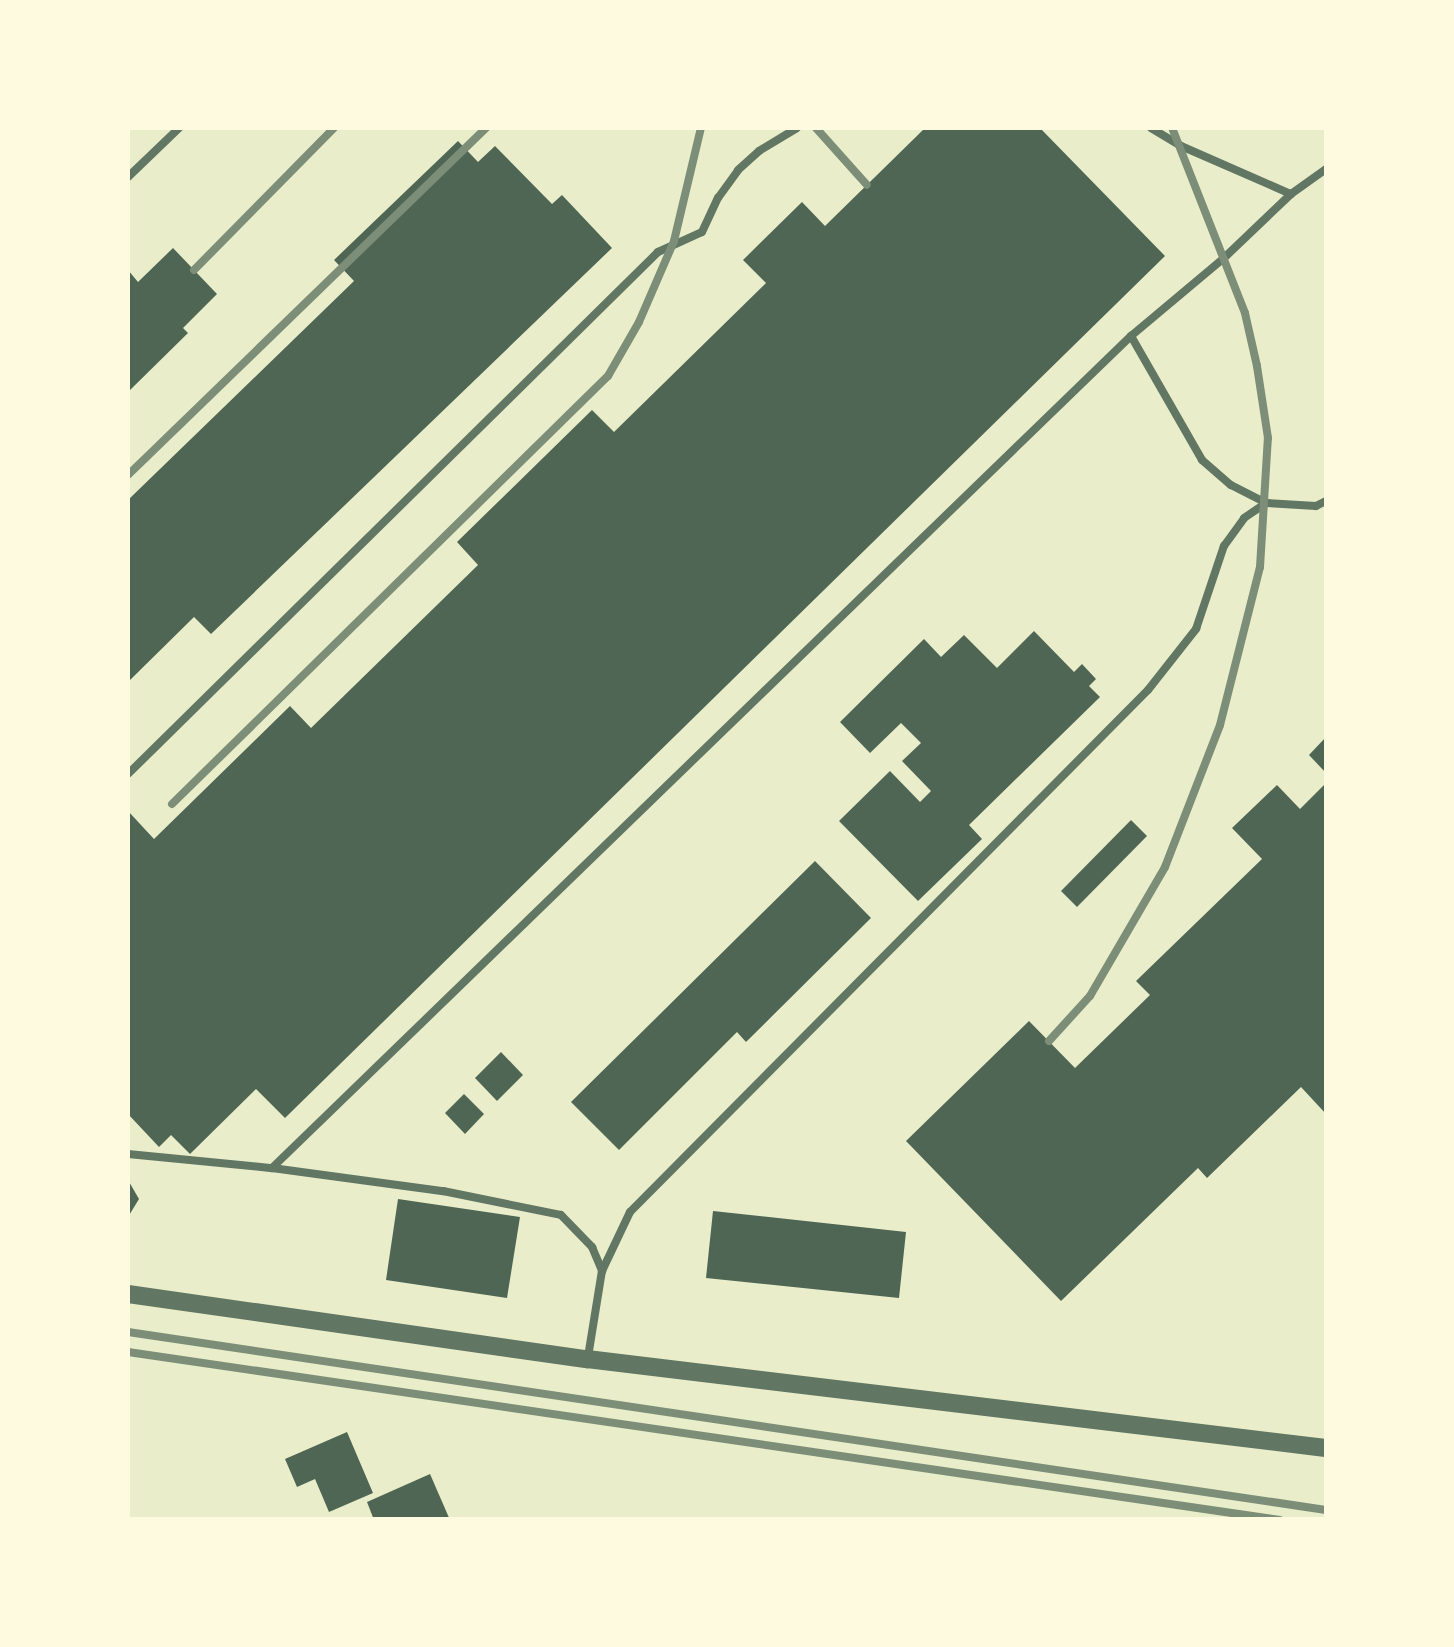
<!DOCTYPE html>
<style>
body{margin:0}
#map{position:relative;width:1454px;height:1647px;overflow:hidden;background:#e9edc9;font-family:Literata,serif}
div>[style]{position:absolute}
.building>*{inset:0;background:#4f6655}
.service>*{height:8px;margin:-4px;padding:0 4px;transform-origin:4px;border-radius:4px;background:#617663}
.tertiary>*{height:18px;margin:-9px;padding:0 9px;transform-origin:9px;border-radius:9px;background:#617663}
.rail>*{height:8px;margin:-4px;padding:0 4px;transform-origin:4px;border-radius:4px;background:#7c8e77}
span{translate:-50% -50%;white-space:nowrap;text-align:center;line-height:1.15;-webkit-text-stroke:10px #fefae0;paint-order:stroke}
.frame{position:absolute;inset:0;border:130px solid #fefae0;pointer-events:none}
</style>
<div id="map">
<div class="building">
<i style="clip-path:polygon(925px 128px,1040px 128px,1165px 256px,285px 1118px,256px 1089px,190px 1154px,171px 1135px,159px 1147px,128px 1114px,128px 811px,154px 839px,290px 706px,311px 728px,478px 565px,457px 542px,592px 410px,614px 432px,766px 283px,743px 260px,802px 202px,825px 226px)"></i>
<i style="clip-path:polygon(458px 141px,478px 162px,495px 146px,552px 204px,562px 195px,612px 248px,211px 634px,194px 617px,128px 682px,128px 500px,354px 281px,334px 260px)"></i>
<i style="clip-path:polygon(173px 248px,217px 294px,183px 328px,188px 333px,128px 392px,128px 270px,138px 282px)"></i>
<i style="clip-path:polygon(1034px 631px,1074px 672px,1082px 664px,1096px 679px,1089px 686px,1100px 697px,969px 825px,982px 839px,918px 901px,839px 821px,890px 771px,920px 802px,931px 791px,902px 761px,921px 743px,901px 723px,870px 753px,840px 722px,924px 639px,941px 657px,964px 635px,997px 668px)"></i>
<i style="clip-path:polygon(1326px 737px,1326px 773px,1309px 755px)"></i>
<i style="clip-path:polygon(1326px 783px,1326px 1114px,1301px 1087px,1207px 1178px,1198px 1168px,1061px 1301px,906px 1141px,1029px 1021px,1075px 1068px,1150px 995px,1136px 981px,1262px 859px,1232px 828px,1277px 785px,1300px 809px)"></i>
<i style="clip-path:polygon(1131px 820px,1147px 836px,1077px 907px,1061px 891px)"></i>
<i style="clip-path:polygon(815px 861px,871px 918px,746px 1042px,737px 1032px,619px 1150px,571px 1102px)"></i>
<i style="clip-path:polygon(501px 1052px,523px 1075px,497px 1101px,475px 1078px)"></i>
<i style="clip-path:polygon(464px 1094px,484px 1114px,465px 1134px,445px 1113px)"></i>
<i style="clip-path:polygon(128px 1180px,139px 1199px,128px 1217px)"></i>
<i style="clip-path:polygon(398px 1199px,520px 1217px,507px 1298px,386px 1280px)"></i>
<i style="clip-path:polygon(713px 1211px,906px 1232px,899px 1298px,706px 1278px)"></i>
<i style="clip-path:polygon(347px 1432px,373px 1493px,329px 1512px,315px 1479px,297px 1487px,285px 1459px)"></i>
<i style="clip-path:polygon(430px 1474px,450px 1520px,374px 1520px,367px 1502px)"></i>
</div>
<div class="service">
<i style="left:1151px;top:128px;width:35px;rotate:31deg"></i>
<i style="left:1181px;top:146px;width:120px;rotate:23.6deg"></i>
<i style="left:128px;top:177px;width:71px;rotate:-43.9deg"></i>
<i style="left:1131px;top:336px;width:143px;rotate:60.2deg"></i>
<i style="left:1202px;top:460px;width:38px;rotate:41deg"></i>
<i style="left:1231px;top:485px;width:39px;rotate:27deg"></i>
<i style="left:1266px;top:503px;width:50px;rotate:3.4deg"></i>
<i style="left:1316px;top:506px;width:11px;rotate:-27deg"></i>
<i style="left:128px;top:774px;width:744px;rotate:-44.56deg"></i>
<i style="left:658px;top:252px;width:48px;rotate:-24.4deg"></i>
<i style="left:702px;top:232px;width:38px;rotate:-65deg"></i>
<i style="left:718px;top:198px;width:34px;rotate:-54deg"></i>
<i style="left:738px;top:170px;width:28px;rotate:-42deg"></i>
<i style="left:759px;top:151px;width:44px;rotate:-31.2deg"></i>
<i style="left:128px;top:1154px;width:145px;rotate:5.6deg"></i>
<i style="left:272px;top:1168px;width:1196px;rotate:-44.09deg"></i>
<i style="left:1131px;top:336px;width:121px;rotate:-40deg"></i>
<i style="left:1224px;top:258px;width:93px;rotate:-43.7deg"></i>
<i style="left:1291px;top:194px;width:43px;rotate:-35.5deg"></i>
<i style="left:272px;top:1168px;width:173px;rotate:7.7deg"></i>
<i style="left:443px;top:1191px;width:120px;rotate:11.5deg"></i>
<i style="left:561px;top:1215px;width:45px;rotate:45.9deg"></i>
<i style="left:592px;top:1247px;width:26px;rotate:67deg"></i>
<i style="left:588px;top:1357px;width:87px;rotate:-80.8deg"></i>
<i style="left:602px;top:1271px;width:65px;rotate:-64.6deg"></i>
<i style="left:630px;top:1212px;width:735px;rotate:-45.22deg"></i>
<i style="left:1148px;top:690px;width:78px;rotate:-51.8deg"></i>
<i style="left:1196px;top:629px;width:88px;rotate:-71.4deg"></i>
<i style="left:1224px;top:546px;width:34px;rotate:-54deg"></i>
<i style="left:1244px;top:518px;width:27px;rotate:-34deg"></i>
</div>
<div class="tertiary">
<i style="left:128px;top:1294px;width:464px;rotate:8.1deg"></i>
<i style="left:587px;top:1359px;width:744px;rotate:6.87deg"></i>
</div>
<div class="rail">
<i style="left:816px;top:128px;width:76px;rotate:48.2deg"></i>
<i style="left:194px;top:270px;width:199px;rotate:-45.4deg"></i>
<i style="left:128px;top:475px;width:499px;rotate:-44.1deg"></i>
<i style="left:172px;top:804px;width:611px;rotate:-44.47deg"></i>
<i style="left:608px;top:376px;width:62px;rotate:-60.1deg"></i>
<i style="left:639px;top:322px;width:88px;rotate:-66.6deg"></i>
<i style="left:674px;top:241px;width:116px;rotate:-76.6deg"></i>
<i style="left:1049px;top:1041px;width:61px;rotate:-47.7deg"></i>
<i style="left:1090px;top:996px;width:149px;rotate:-59.8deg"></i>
<i style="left:1165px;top:867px;width:152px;rotate:-68.8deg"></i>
<i style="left:1220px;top:725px;width:163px;rotate:-75.8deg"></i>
<i style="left:1260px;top:567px;width:129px;rotate:-86.5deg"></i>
<i style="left:1268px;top:438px;width:73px;rotate:-98.7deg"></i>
<i style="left:1257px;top:366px;width:54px;rotate:-102.8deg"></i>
<i style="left:1245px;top:313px;width:199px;rotate:-111.5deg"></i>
<i style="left:128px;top:1332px;width:1211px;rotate:8.45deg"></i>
<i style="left:128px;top:1352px;width:1164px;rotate:8.3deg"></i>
</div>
<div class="frame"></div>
</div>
